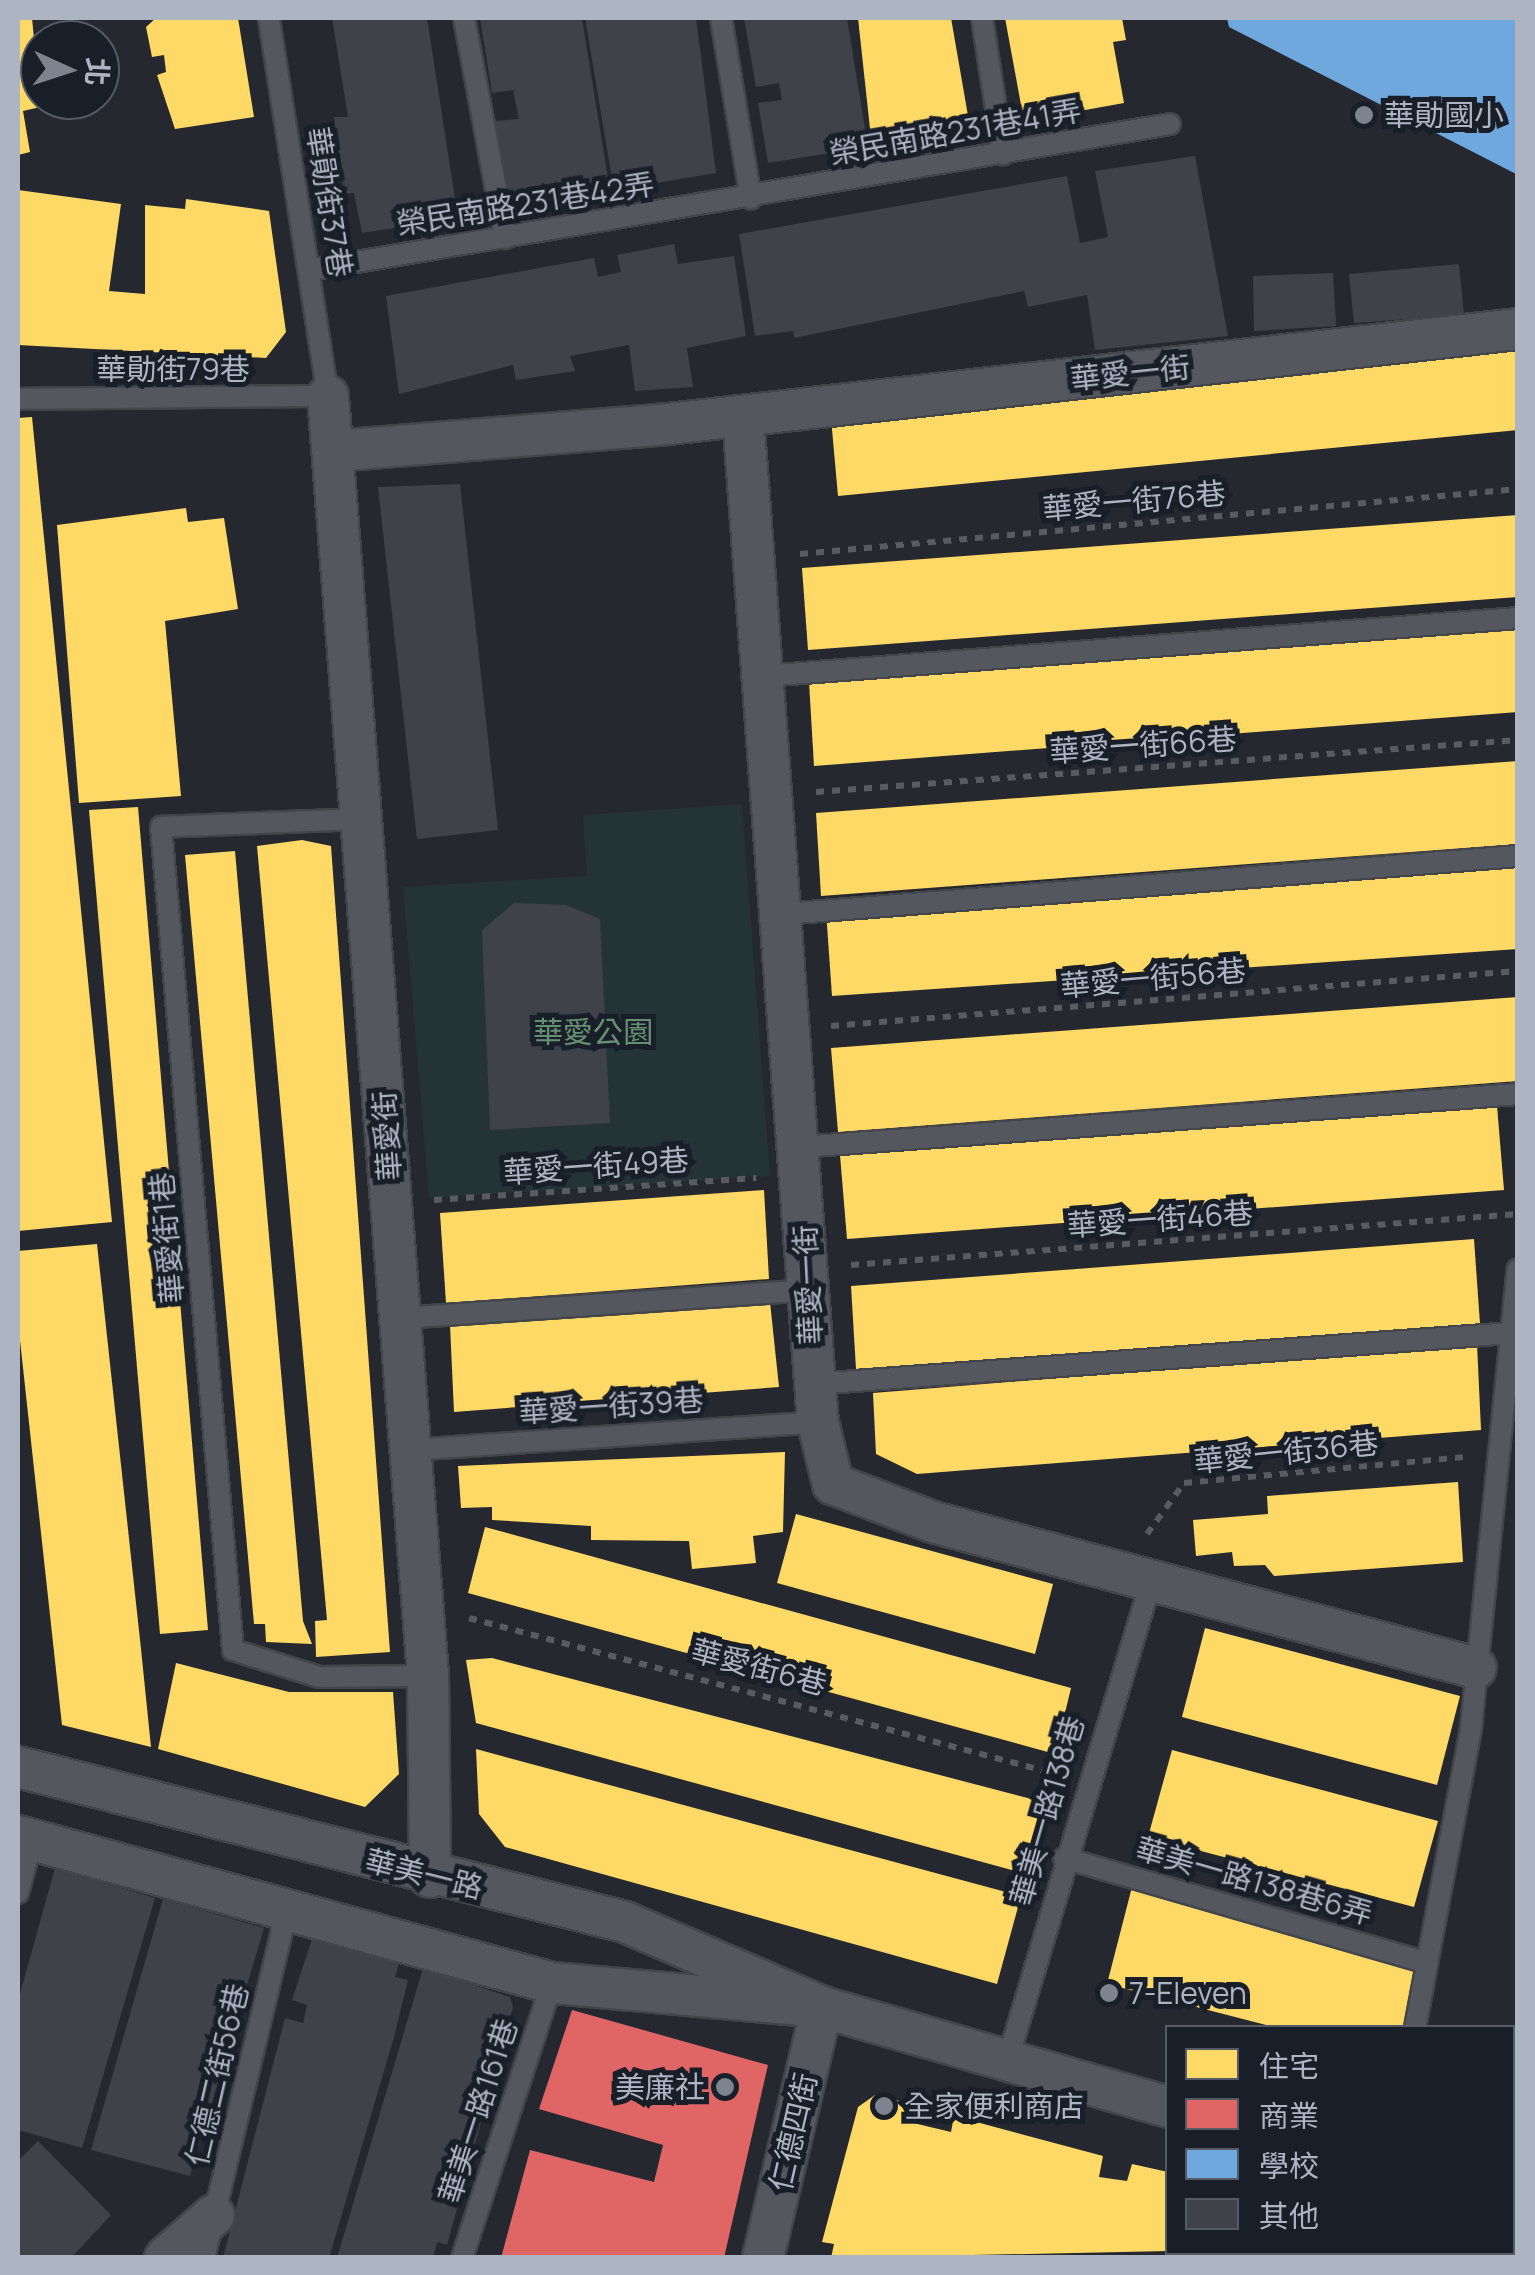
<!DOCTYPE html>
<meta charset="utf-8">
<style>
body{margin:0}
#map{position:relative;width:1535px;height:2275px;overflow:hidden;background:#25292f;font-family:Manrope,"Noto Sans TC",sans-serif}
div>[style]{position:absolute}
.green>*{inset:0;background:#243436}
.homes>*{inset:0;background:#ffd966}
.shops>*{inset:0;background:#e06666}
.schools>*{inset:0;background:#6fa8dc}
.building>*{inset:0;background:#3f4248}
.path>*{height:6px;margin-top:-3px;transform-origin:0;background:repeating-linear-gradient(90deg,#585c62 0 8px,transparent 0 16px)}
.roads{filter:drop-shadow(2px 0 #42454a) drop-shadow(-2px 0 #42454a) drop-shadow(0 2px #42454a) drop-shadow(0 -2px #42454a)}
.lane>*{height:20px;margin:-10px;padding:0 10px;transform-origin:10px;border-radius:10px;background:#54575e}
.street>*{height:40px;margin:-20px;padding:0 20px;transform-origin:20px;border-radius:20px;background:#54575e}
.dots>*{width:28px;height:28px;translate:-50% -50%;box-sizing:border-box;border:5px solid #191f29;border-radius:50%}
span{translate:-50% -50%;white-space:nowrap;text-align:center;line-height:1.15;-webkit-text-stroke:10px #191f29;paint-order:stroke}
.poi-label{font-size:30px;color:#adb4c2}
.left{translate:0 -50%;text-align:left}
.right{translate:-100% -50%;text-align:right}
.street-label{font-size:30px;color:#adb4c2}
.park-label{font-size:30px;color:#669171}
.frame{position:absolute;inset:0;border:20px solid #adb4c2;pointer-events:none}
.legend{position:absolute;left:1165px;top:2025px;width:350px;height:230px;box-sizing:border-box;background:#191f29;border:2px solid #545b66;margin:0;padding:12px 18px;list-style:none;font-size:30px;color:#adb4c2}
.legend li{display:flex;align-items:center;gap:20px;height:50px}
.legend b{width:50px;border:2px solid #545b66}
.north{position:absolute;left:20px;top:20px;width:100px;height:100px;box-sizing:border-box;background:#191f29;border:2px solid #545b66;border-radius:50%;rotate:93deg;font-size:28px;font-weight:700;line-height:40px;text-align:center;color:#adb4c2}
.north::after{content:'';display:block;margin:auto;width:35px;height:45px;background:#7d838f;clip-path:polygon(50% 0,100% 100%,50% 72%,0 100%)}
</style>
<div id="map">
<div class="green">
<i style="clip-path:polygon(742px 804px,770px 1176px,429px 1198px,403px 887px,587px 876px,583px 815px)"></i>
</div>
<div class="homes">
<i style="clip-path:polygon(18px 18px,32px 18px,40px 100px,49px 105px,23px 111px,30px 152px,18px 155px)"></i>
<i style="clip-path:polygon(156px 18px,238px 18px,254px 117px,175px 129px,157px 75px,166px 72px,164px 55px,152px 57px,146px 27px)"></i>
<i style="clip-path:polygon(858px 18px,951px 18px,971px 133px,872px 147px)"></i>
<i style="clip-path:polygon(1005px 18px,1122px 18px,1126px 40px,1113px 42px,1124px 103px,1024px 121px)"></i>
<i style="clip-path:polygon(18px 190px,121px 204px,109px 291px,145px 294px,145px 205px,185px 209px,186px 199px,269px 211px,286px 332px,266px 358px,18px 345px)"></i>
<i style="clip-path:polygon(1518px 341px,1518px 430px,838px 496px,830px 407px)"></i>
<i style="clip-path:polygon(32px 417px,112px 1222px,18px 1231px,18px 418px)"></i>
<i style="clip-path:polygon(186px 508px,188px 522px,224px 518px,238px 609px,165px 621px,181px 796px,79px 803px,57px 525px)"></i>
<i style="clip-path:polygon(1518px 515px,1518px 597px,808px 650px,802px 568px)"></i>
<i style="clip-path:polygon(1518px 630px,1518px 712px,814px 766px,809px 682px)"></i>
<i style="clip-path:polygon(1518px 761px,1518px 844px,821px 896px,816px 813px)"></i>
<i style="clip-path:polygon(138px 807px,208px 1630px,160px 1634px,89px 810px)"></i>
<i style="clip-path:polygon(302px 840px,331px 846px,390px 1652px,316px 1657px,315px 1621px,327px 1620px,257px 846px)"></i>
<i style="clip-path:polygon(235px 851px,303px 1621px,312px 1644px,266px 1642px,265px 1624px,254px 1624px,185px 855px)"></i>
<i style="clip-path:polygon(1518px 865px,1518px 949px,832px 996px,826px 911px)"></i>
<i style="clip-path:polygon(1518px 997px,1518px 1081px,838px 1132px,831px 1048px)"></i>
<i style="clip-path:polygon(1497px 1106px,1504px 1190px,847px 1239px,840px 1155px)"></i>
<i style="clip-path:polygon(764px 1190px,769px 1279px,446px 1303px,440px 1213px)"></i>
<i style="clip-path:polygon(1474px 1239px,1480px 1324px,856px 1369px,851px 1286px)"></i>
<i style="clip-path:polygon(97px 1244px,141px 1649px,151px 1747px,62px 1725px,18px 1322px,18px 1251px)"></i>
<i style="clip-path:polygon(770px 1302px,779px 1387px,454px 1412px,450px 1325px)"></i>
<i style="clip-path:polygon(1477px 1344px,1481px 1430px,917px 1474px,876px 1454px,873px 1393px)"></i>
<i style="clip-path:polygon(785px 1452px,783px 1532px,753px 1536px,756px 1563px,692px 1569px,689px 1541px,591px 1540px,591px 1526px,492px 1520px,492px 1507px,461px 1508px,458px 1466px)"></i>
<i style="clip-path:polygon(1458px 1482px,1463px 1562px,1274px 1576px,1265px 1565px,1234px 1566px,1232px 1552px,1196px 1556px,1193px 1520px,1268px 1514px,1267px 1496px)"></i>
<i style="clip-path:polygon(796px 1514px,1053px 1584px,1035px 1654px,777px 1583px)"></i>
<i style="clip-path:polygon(485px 1527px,1071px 1688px,1055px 1754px,468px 1593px)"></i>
<i style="clip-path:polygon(1205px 1628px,1460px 1696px,1437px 1785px,1182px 1717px)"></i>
<i style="clip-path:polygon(492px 1658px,1043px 1802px,1023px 1873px,476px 1723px,466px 1660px)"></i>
<i style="clip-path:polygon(176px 1663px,289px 1692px,393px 1692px,399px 1774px,365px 1807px,158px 1749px)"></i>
<i style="clip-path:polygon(476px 1749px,1021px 1896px,997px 1984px,505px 1847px,479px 1814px)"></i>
<i style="clip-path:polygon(1172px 1750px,1438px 1821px,1414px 1907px,1148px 1837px)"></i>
<i style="clip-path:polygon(1132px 1887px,1427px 1965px,1410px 2028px,1278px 2028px,1107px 1984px)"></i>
<i style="clip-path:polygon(875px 2095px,912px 2104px,909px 2122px,951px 2132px,954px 2116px,1103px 2156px,1099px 2177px,1127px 2181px,1132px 2164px,1168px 2172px,1168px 2251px,831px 2258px,834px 2244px,822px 2242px,858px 2107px)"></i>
</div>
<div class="shops">
<i style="clip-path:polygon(572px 2010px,768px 2065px,724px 2258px,501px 2258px,530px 2150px,654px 2182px,663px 2145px,539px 2109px)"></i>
</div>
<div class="schools">
<i style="clip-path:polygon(1227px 18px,1518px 18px,1518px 175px,1229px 27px)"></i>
</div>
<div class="building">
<i style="clip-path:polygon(332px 18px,427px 18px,458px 218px,362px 233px,354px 193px,344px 194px,334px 117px,348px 117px)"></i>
<i style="clip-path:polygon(480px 18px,582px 18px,610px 191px,509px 209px,495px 121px,519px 119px,513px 90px,492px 93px)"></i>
<i style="clip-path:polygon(585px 18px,696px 18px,716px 173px,614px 190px)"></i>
<i style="clip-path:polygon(744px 18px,847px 18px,868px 147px,768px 163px,758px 103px,782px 100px,779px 83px,756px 87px)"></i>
<i style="clip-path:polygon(1195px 156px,1228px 336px,1095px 350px,1087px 295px,1028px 307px,1024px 291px,794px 338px,793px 331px,755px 336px,739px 234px,1067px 176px,1080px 243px,1108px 237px,1095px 171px)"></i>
<i style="clip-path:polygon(674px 244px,678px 264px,734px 256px,746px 336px,687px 348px,693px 387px,635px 391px,629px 345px,570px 356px,575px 371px,516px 380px,513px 365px,399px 394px,386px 296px,594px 258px,598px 277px,621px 272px,617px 255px)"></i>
<i style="clip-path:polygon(1459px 264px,1464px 315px,1354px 323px,1349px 274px)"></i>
<i style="clip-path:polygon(1333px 273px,1336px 326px,1254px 331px,1253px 276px)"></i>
<i style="clip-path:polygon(460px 484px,498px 830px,417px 839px,378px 487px)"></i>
<i style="clip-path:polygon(514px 903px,566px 905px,600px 919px,610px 1123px,490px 1130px,482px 930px)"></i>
<i style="clip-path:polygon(55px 1868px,155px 1898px,82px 2148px,18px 2130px,18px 2001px)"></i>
<i style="clip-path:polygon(163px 1899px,264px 1928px,190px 2176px,91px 2150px)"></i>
<i style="clip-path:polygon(312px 1939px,400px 1959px,395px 1977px,408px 1980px,394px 2037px,329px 2258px,223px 2258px,285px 2018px,303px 2023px,307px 2005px,292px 2000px)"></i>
<i style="clip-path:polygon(423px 1968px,510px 1997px,513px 2007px,447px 2245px,437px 2242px,433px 2258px,337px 2258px)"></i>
<i style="clip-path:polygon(38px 2141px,111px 2215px,71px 2258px,18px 2258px,18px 2161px)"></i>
</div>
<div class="path">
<i style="left:800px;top:554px;width:721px;rotate:-5.17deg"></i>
<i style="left:816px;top:792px;width:704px;rotate:-4.24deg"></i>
<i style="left:831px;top:1026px;width:689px;rotate:-4.58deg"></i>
<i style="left:434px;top:1200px;width:323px;rotate:-3.9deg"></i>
<i style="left:851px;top:1265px;width:669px;rotate:-4.37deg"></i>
<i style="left:1147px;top:1534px;width:63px;rotate:-54deg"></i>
<i style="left:1184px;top:1483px;width:280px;rotate:-5.3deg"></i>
<i style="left:469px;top:1618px;width:607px;rotate:14.88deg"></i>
</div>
<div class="roads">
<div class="lane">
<i style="left:464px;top:18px;width:224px;rotate:79.4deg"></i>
<i style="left:721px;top:18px;width:183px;rotate:80.6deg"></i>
<i style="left:982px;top:18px;width:138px;rotate:81.2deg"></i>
<i style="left:309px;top:270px;width:873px;rotate:-9.62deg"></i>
<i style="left:18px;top:399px;width:310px;rotate:-0.6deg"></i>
<i style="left:328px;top:396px;width:383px;rotate:-98.9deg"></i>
<i style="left:764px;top:676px;width:756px;rotate:-4.4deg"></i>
<i style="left:366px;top:819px;width:205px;rotate:177.8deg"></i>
<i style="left:161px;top:827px;width:826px;rotate:85deg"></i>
<i style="left:233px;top:1650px;width:90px;rotate:17.4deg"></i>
<i style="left:319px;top:1677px;width:109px;rotate:-0.5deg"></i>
<i style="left:783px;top:914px;width:737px;rotate:-4.51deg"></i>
<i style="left:800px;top:1147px;width:720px;rotate:-4.22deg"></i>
<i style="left:400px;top:1318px;width:409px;rotate:-3.9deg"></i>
<i style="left:814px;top:1384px;width:699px;rotate:-4.18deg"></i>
<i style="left:409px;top:1450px;width:410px;rotate:-3.9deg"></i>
<i style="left:1064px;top:1858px;width:378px;rotate:16.1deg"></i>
<i style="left:18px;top:1893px;width:55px;rotate:-75.2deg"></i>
<i style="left:1415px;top:2028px;width:305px;rotate:-79.4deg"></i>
<i style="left:1471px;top:1728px;width:461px;rotate:-84.2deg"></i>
<i style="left:1007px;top:2062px;width:505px;rotate:-73.32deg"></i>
<i style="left:204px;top:2258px;width:362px;rotate:-76.6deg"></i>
<i style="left:462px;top:2258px;width:289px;rotate:-71.9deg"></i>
<i style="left:1203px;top:2258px;width:6px;rotate:-81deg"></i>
<i style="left:1513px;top:2258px;width:21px;rotate:-76deg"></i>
</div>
<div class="street">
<i style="left:328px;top:396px;width:1284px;rotate:85.53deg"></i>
<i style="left:428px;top:1676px;width:201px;rotate:89.4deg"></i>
<i style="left:743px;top:416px;width:1009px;rotate:85.74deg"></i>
<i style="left:818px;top:1422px;width:64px;rotate:76.4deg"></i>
<i style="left:833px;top:1484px;width:107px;rotate:20.8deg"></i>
<i style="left:933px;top:1522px;width:562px;rotate:15.05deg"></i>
<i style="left:334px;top:451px;width:335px;rotate:-4.6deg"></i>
<i style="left:668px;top:424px;width:855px;rotate:-6.38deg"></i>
<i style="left:18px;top:1767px;width:626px;rotate:14.32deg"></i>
<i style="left:625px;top:1922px;width:215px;rotate:23.3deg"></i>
<i style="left:822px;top:2007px;width:271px;rotate:-174.9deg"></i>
<i style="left:552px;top:1983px;width:554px;rotate:-164.61deg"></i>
<i style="left:1512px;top:2203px;width:6px;rotate:18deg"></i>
<i style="left:165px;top:2258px;width:65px;rotate:-41.3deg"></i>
<i style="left:763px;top:2258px;width:258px;rotate:-76.8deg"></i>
<i style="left:822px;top:2007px;width:360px;rotate:16.1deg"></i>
</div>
</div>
<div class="dots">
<i style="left:1364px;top:115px;background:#7d838f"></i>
<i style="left:1109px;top:1993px;background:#7d838f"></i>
<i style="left:725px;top:2087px;background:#7d838f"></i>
<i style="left:884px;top:2106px;background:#7d838f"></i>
</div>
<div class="poi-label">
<span class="left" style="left:1384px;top:115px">華勛國小</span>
<span class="left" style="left:1129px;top:1993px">7-Eleven</span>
<span class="right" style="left:705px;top:2087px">美廉社</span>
<span class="left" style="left:904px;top:2106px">全家便利商店</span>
</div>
<div class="street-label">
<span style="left:955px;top:132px;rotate:-10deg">榮民南路231巷41弄</span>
<span style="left:329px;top:202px;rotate:81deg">華勛街37巷</span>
<span style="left:525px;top:204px;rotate:-9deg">榮民南路231巷42弄</span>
<span style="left:173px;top:369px">華勛街79巷</span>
<span style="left:1130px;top:373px;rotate:-6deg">華愛一街</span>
<span style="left:1134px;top:501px;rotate:-5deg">華愛一街76巷</span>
<span style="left:1143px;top:745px;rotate:-4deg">華愛一街66巷</span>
<span style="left:1153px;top:978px;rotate:-5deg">華愛一街56巷</span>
<span style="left:387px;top:1136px;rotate:-94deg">華愛街</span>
<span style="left:596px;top:1166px;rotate:-4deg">華愛一街49巷</span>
<span style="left:1160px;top:1219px;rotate:-4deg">華愛一街46巷</span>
<span style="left:167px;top:1238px;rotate:-95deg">華愛街1巷</span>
<span style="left:808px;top:1285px;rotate:-93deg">華愛一街</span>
<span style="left:611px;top:1406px;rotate:-4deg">華愛一街39巷</span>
<span style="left:1286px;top:1452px;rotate:-6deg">華愛一街36巷</span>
<span style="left:759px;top:1667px;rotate:15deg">華愛街6巷</span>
<span style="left:1047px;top:1811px;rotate:-74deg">華美一路138巷</span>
<span style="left:424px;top:1874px;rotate:14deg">華美一路</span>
<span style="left:1254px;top:1881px;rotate:16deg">華美一路138巷6弄</span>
<span style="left:217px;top:2075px;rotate:-77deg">仁德二街56巷</span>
<span style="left:478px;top:2111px;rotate:-72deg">華美一路161巷</span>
<span style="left:793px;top:2132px;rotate:-77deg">仁德四街</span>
</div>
<div class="park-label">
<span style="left:593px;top:1032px">華愛公園</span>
</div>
<div class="frame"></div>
<ul class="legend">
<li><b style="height:28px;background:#ffd966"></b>住宅</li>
<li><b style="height:28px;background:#e06666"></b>商業</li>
<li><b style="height:28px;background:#6fa8dc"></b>學校</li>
<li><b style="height:28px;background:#3f4248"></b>其他</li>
</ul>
<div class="north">北</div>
</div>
